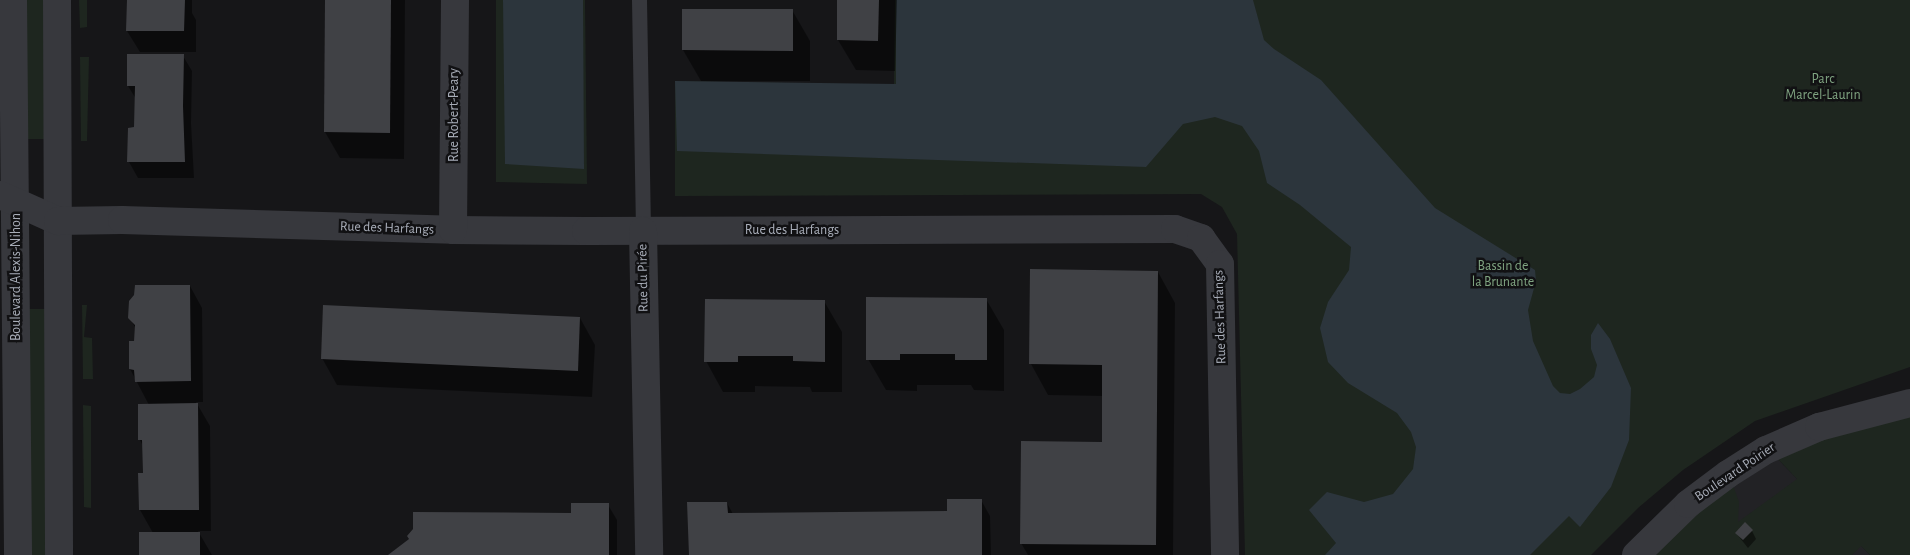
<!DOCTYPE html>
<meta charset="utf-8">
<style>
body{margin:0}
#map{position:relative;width:1910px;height:555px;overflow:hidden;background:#161618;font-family:"Alegreya Sans",sans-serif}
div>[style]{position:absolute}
.built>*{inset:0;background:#222225}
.green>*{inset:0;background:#1e261f}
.water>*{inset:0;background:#2c353c}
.shadow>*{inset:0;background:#0007}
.building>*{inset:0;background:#404145}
.lane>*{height:15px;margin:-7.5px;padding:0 7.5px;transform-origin:7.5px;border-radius:7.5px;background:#37383d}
.street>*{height:28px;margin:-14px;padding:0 14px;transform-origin:14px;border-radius:14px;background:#37383d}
span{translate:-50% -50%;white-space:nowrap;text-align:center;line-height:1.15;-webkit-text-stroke:5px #111113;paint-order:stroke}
.park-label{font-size:14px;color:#7fa381}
.street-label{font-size:14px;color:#a8adb8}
</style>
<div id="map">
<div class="built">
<i style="clip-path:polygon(1778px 459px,1870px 555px,1653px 555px,1716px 496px)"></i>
</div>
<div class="green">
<i style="clip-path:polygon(21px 0,48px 0,49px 139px,22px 139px)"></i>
<i style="clip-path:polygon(79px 0,87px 0,87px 27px,80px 28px)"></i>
<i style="clip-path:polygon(496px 0,585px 0,587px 184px,496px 182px)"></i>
<i style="clip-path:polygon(895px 0,1910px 0,1910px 367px,1755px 421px,1683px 470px,1638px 508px,1591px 555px,1245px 555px,1237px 234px,1222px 207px,1201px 194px,675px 196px,675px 81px,894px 85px)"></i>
<i style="clip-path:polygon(80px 57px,89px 57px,87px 141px,81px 141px)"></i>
<i style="clip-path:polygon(82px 305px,87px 305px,84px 337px,92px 338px,93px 379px,83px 379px)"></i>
<i style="clip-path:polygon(23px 309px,50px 309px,52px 555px,25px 555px)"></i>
<i style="clip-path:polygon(83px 405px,91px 406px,91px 508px,84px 507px)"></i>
<i style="clip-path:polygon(1910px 416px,1910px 555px,1870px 555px,1861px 546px,1852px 555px,1653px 555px,1691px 517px,1733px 485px,1739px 502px,1738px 522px,1797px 479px,1778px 459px,1816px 441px)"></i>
</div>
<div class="water">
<i style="clip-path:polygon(503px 0,583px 0,584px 169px,505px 164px)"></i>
<i style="clip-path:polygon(896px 0,1253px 0,1264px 40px,1274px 49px,1321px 80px,1435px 208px,1535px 270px,1536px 281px,1528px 310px,1533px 341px,1553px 386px,1560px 393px,1570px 394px,1580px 389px,1594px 377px,1597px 365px,1591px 349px,1591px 335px,1598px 323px,1610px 339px,1631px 388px,1629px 440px,1611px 487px,1580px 527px,1569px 516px,1530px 555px,1325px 555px,1336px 543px,1309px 510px,1327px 492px,1364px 502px,1393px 494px,1413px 469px,1416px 447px,1411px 432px,1397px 413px,1348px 383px,1328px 362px,1320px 328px,1328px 302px,1349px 270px,1351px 247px,1300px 205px,1267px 183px,1259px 151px,1242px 126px,1215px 117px,1183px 124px,1146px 167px,677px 151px,675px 81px,896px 84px)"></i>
</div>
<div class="shadow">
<i style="clip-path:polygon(128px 0,192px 0,192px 13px,196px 20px,196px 52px,140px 52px,127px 31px)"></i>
<i style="clip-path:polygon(326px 0,405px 0,404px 159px,340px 158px,325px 132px)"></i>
<i style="clip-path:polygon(839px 0,897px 0,895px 71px,856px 70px,838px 40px)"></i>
<i style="clip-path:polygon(683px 10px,792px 10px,810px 41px,810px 81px,701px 81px,683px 50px)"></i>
<i style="clip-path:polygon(183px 56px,192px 71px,191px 123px,194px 178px,138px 178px,129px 162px,129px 129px,135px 129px,136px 99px,128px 86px)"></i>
<i style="clip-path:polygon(1032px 271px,1158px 272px,1175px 303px,1173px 555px,1028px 555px,1021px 543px,1103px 443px,1103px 396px,1048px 395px,1031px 364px)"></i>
<i style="clip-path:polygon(190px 286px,202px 308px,203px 402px,196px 402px,210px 426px,211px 531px,198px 531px,212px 555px,140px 555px,153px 533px,140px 510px,144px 474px,143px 446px,140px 440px,149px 405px,130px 369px,136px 329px,130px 318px)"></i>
<i style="clip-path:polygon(986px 299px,1004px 330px,1004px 391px,974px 390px,971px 385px,917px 385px,917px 391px,886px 390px,868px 359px)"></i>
<i style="clip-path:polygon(824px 301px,842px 332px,842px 392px,812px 392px,810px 387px,755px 386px,755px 392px,723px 392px,706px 361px)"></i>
<i style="clip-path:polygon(580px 318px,595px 345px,592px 397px,337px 385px,322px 358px)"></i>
<i style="clip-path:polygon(981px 500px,990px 516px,991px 555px,690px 555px,727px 503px,733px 514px,949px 512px)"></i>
<i style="clip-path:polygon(608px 505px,617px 520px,617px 555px,391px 555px)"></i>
<i style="clip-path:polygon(1752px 531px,1756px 539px,1748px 548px,1736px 533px)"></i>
</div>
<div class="building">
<i style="clip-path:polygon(127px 0,185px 0,184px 31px,126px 31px)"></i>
<i style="clip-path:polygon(325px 0,391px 0,390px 133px,324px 132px)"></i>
<i style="clip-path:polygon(837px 0,879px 0,878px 41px,837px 40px)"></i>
<i style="clip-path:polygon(682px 9px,793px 9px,793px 51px,682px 50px)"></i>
<i style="clip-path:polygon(127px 54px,184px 54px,183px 106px,185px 162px,127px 162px,128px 128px,134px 127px,135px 86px,127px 86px)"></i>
<i style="clip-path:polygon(1030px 269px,1158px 271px,1156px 545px,1020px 544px,1021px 441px,1102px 442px,1102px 365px,1029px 364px)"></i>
<i style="clip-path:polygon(135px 285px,190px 285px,191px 381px,135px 382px,134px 370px,129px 369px,129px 341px,134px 341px,135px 325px,128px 318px,129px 301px,134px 295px)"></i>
<i style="clip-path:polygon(866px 297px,987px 298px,987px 360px,955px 360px,955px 354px,900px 354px,900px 360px,866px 360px)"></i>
<i style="clip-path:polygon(705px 299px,825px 300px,825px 362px,793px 361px,793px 356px,738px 356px,738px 362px,704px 362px)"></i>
<i style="clip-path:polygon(323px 305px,580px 317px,578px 371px,321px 359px)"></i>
<i style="clip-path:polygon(198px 403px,199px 510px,139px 510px,138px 473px,143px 473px,142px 440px,138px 440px,138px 404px)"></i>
<i style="clip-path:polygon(947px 499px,982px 499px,982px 555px,689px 555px,687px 502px,727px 502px,728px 513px,947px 511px)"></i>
<i style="clip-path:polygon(571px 503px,609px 503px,609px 555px,388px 555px,409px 539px,407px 536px,413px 529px,413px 512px,571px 513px)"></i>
<i style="clip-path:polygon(1745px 522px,1753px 530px,1743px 540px,1735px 533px)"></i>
<i style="clip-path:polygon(139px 532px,200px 532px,200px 555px,139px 555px)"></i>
</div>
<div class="lane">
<i style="left:639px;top:0;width:231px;rotate:89deg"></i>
</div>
<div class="street">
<i style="left:13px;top:0;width:555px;rotate:89.48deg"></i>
<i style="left:57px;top:0;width:555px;rotate:89.79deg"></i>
<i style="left:0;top:195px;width:64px;rotate:24.1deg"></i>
<i style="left:58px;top:221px;width:64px;rotate:-0.9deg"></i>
<i style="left:122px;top:220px;width:331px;rotate:1.7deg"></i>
<i style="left:453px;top:230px;width:133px;rotate:0.4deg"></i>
<i style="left:586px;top:231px;width:589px;rotate:-0.19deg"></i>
<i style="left:1175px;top:229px;width:28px;rotate:19deg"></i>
<i style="left:1201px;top:238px;width:32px;rotate:54deg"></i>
<i style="left:1220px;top:264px;width:291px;rotate:89deg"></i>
<i style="left:453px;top:230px;width:230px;rotate:-89.5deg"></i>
<i style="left:643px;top:231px;width:324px;rotate:88.9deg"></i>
<i style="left:1636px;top:555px;width:73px;rotate:-44.4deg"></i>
<i style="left:1688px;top:504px;width:50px;rotate:-36.9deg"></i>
<i style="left:1728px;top:474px;width:45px;rotate:-32.3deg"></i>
<i style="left:1766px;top:450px;width:58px;rotate:-23.5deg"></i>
<i style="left:1819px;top:427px;width:94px;rotate:-14.8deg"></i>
</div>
<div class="park-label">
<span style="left:1823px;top:87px">Parc<br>Marcel-Laurin</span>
<span style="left:1503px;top:274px">Bassin de<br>la Brunante</span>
</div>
<div class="street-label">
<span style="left:454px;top:115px;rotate:-90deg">Rue Robert-Peary</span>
<span style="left:387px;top:228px;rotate:2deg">Rue des Harfangs</span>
<span style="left:792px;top:230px">Rue des Harfangs</span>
<span style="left:16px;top:277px;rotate:-90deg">Boulevard Alexis-Nihon</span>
<span style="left:643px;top:278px;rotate:-91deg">Rue du Pirée</span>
<span style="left:1220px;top:317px;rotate:-92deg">Rue des Harfangs</span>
<span style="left:1735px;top:472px;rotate:-34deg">Boulevard Poirier</span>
</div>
</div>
